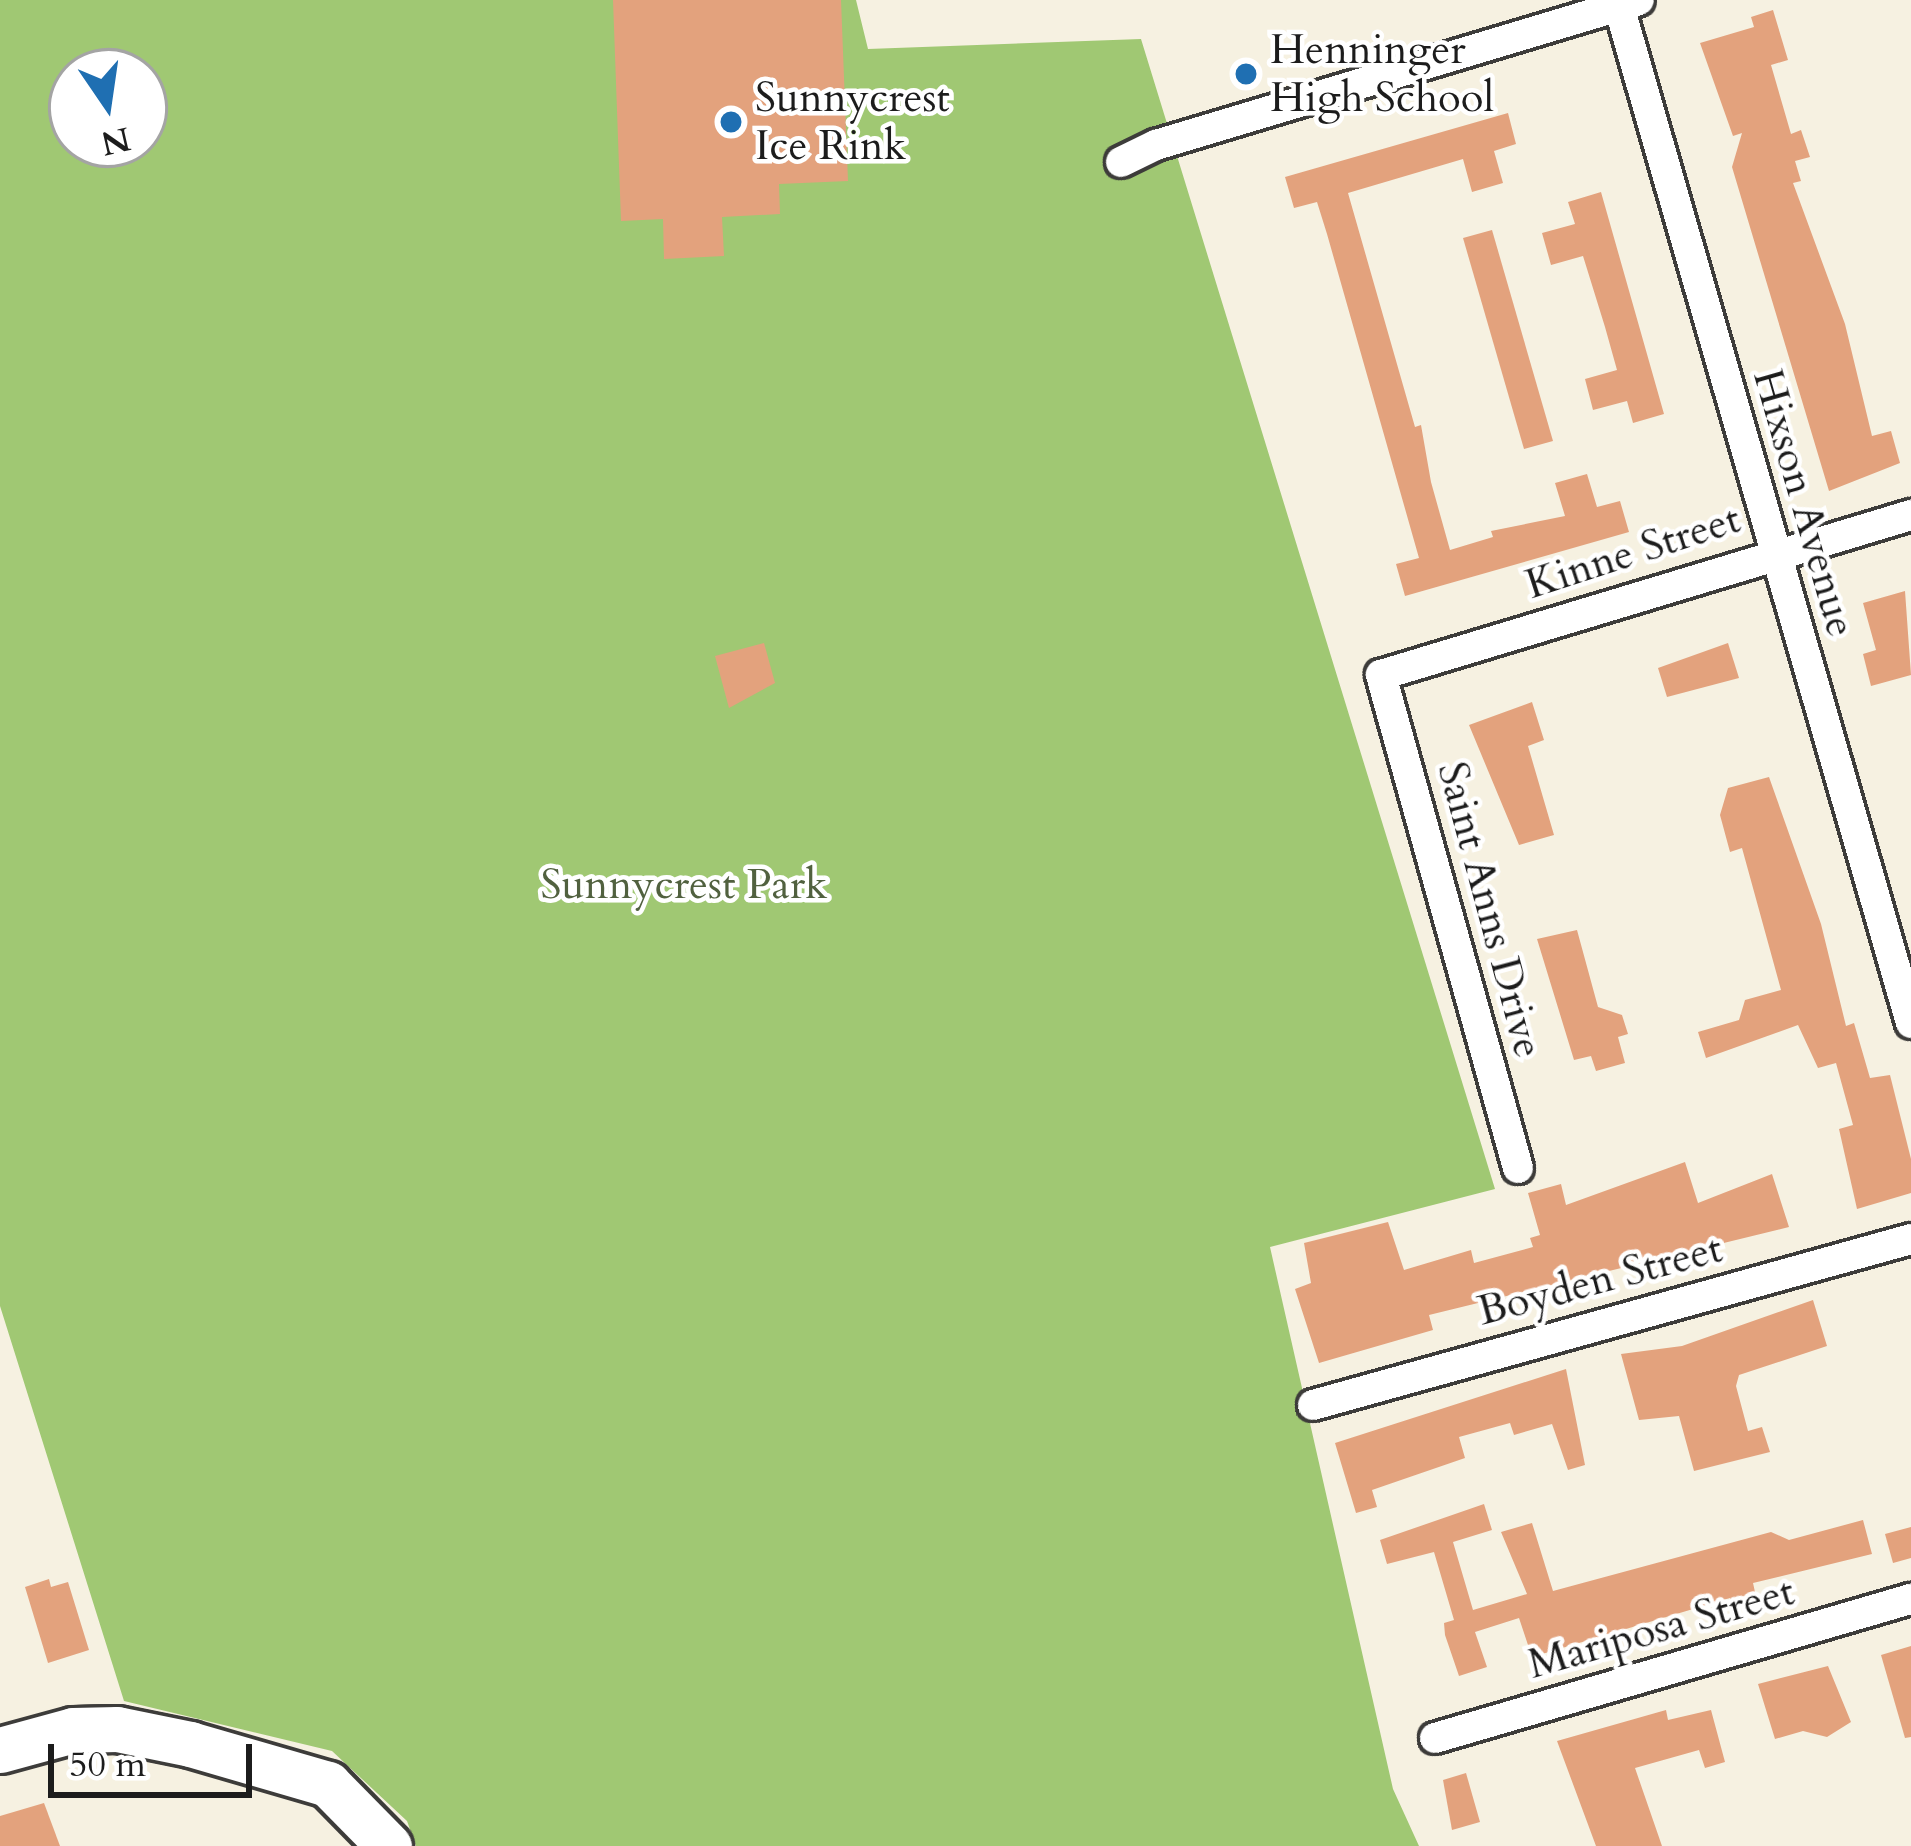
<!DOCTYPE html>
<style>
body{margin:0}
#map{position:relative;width:1911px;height:1846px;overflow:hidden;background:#f6f1e1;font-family:Cardo,serif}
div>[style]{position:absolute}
.green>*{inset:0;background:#a0c873}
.building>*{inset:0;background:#e3a27d}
.roads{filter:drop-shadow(3px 0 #3d3c3a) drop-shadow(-3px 0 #3d3c3a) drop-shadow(0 3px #3d3c3a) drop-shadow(0 -3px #3d3c3a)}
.street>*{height:30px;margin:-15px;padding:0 15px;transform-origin:15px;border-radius:15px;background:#fff}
.secondary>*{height:45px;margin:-22.5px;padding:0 22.5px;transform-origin:22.5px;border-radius:22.5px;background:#fff}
.dots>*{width:33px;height:33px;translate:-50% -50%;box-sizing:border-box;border:6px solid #fff;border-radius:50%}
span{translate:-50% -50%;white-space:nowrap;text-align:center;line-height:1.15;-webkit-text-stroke:9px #fff;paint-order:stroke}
.poi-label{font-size:42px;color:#1c1c1c}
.left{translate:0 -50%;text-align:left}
.street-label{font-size:42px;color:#1c1c1c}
.park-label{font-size:42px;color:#51613f}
.north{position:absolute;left:48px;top:48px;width:120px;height:120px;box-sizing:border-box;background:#fff;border:3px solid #a4a4a4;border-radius:50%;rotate:167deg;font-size:33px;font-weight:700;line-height:48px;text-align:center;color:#1c1c1c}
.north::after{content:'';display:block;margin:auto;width:42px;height:54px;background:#1f6fb2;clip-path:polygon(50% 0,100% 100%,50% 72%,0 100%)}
.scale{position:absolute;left:48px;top:1744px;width:204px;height:54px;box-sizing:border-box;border:6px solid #1c1c1c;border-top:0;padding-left:15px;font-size:36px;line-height:42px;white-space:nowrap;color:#1c1c1c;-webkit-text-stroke:9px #fff;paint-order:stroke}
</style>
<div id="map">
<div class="green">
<i style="clip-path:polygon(evenodd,0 0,856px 0,868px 49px,1141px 39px,1495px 1189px,1270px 1247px,1393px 1789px,1419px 1846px,416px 1846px,407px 1821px,332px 1751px,124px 1701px,0 1306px,0 0,72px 72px,144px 72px,144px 144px,72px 144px,72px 72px)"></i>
</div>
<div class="building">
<i style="clip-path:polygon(613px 0,841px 0,848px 181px,779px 184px,780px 214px,722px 217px,724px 256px,664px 259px,663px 219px,621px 221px)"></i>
<i style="clip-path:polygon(1773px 10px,1788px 60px,1771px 65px,1791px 134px,1801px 130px,1810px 157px,1795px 161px,1801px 181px,1793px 183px,1845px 324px,1872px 436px,1891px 431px,1900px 463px,1829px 491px,1732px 167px,1742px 133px,1733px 136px,1700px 43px,1754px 27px,1751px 17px)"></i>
<i style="clip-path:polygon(1508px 113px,1516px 144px,1494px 151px,1503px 183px,1472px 192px,1463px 159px,1348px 193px,1415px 427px,1421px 425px,1431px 482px,1450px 550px,1493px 537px,1491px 531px,1565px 516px,1555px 483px,1587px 474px,1597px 507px,1620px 501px,1629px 532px,1405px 596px,1396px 564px,1419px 558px,1327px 234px,1317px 202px,1294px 208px,1285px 177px)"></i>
<i style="clip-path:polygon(1601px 192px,1664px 414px,1633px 423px,1627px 401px,1593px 410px,1585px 379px,1617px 370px,1605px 327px,1583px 256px,1551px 265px,1542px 233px,1575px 224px,1568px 202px)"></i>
<i style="clip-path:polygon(1492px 230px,1553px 441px,1524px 449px,1463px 238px)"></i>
<i style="clip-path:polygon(1905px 591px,1911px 675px,1871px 686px,1863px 654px,1876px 650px,1863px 603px)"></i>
<i style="clip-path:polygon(764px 643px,775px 683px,729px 708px,715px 656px)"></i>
<i style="clip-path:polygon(1728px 643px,1739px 678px,1667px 697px,1658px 668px)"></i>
<i style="clip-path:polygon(1532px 702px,1544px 740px,1528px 746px,1554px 835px,1519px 845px,1469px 725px)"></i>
<i style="clip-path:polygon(1769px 777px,1821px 924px,1846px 1026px,1854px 1023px,1870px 1078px,1890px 1075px,1911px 1159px,1911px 1193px,1857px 1209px,1839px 1129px,1853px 1125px,1836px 1063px,1818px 1068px,1798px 1025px,1706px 1058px,1698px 1032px,1739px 1020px,1745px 1000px,1781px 990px,1742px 848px,1730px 852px,1720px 815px,1728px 788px)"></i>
<i style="clip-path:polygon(1577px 930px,1598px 1007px,1622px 1015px,1628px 1034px,1618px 1037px,1625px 1063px,1596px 1071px,1591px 1056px,1574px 1060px,1537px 939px)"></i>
<i style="clip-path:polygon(1685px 1162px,1698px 1203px,1772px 1174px,1789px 1227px,1429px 1315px,1433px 1330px,1319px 1363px,1295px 1289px,1311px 1283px,1304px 1243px,1388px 1222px,1404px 1270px,1471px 1250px,1474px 1263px,1533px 1247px,1530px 1238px,1540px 1235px,1528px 1193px,1561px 1184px,1566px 1205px)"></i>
<i style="clip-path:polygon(1813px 1300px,1827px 1346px,1739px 1375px,1736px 1386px,1748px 1431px,1762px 1427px,1770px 1452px,1694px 1471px,1679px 1416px,1639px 1420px,1621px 1354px,1682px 1346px)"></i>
<i style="clip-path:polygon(1566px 1369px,1585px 1465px,1568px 1470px,1552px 1424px,1514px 1435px,1510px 1423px,1459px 1437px,1465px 1458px,1372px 1490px,1377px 1507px,1356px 1513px,1335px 1443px)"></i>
<i style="clip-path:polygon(1484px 1504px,1492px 1530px,1453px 1542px,1473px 1610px,1527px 1594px,1501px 1532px,1532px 1523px,1553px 1591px,1771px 1532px,1789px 1540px,1863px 1520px,1872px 1554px,1753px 1583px,1757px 1601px,1732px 1608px,1730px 1598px,1532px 1657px,1519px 1618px,1475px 1632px,1487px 1667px,1459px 1676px,1445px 1635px,1444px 1623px,1454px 1620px,1434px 1552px,1387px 1564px,1380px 1540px)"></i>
<i style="clip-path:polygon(1911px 1527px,1911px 1558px,1893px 1563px,1885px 1534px)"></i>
<i style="clip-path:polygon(49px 1579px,51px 1587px,68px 1582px,89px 1650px,48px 1663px,25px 1587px)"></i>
<i style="clip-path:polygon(1911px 1646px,1911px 1737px,1905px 1738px,1881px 1655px)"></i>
<i style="clip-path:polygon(1828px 1666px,1851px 1722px,1827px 1737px,1803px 1731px,1775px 1739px,1758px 1684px)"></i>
<i style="clip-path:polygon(1666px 1710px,1668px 1720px,1711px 1710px,1725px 1762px,1705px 1768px,1699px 1750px,1635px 1768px,1662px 1846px,1596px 1846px,1557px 1741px)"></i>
<i style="clip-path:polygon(1466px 1773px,1480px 1822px,1452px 1830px,1443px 1780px)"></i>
<i style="clip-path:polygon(44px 1803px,60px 1846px,0 1846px,0 1816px)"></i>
</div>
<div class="roads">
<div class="street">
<i style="left:1619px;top:6px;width:1058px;rotate:73.98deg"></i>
<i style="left:1121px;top:162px;width:39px;rotate:-26deg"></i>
<i style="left:1156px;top:145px;width:504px;rotate:-16.71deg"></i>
<i style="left:1518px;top:1168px;width:512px;rotate:-105.53deg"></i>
<i style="left:1381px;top:675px;width:554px;rotate:-16.8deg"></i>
<i style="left:1313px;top:1405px;width:621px;rotate:-15.51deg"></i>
<i style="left:1435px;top:1738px;width:496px;rotate:-16.3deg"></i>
</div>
<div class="secondary">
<i style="left:0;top:1750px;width:76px;rotate:-15.3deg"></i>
<i style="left:73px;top:1730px;width:44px;rotate:-1.3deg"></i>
<i style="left:117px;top:1729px;width:75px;rotate:11.6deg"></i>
<i style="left:190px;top:1744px;width:144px;rotate:16.2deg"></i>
<i style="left:328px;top:1784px;width:87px;rotate:45.5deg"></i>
</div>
</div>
<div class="dots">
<i style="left:1246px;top:74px;background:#1f6fb2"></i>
<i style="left:731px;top:122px;background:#1f6fb2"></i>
</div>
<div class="poi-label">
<span class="left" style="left:1270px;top:74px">Henninger<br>High School</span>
<span class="left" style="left:755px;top:122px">Sunnycrest<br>Ice Rink</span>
</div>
<div class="street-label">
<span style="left:1804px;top:503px;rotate:74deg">Hixson Avenue</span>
<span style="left:1633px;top:552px;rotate:-18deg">Kinne Street</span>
<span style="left:1490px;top:910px;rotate:75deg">Saint Anns Drive</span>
<span style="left:1600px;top:1280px;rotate:-15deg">Boyden Street</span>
<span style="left:1661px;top:1628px;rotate:-16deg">Mariposa Street</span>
</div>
<div class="park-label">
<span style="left:684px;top:885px">Sunnycrest Park</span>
</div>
<div class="north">N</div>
<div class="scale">50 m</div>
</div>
